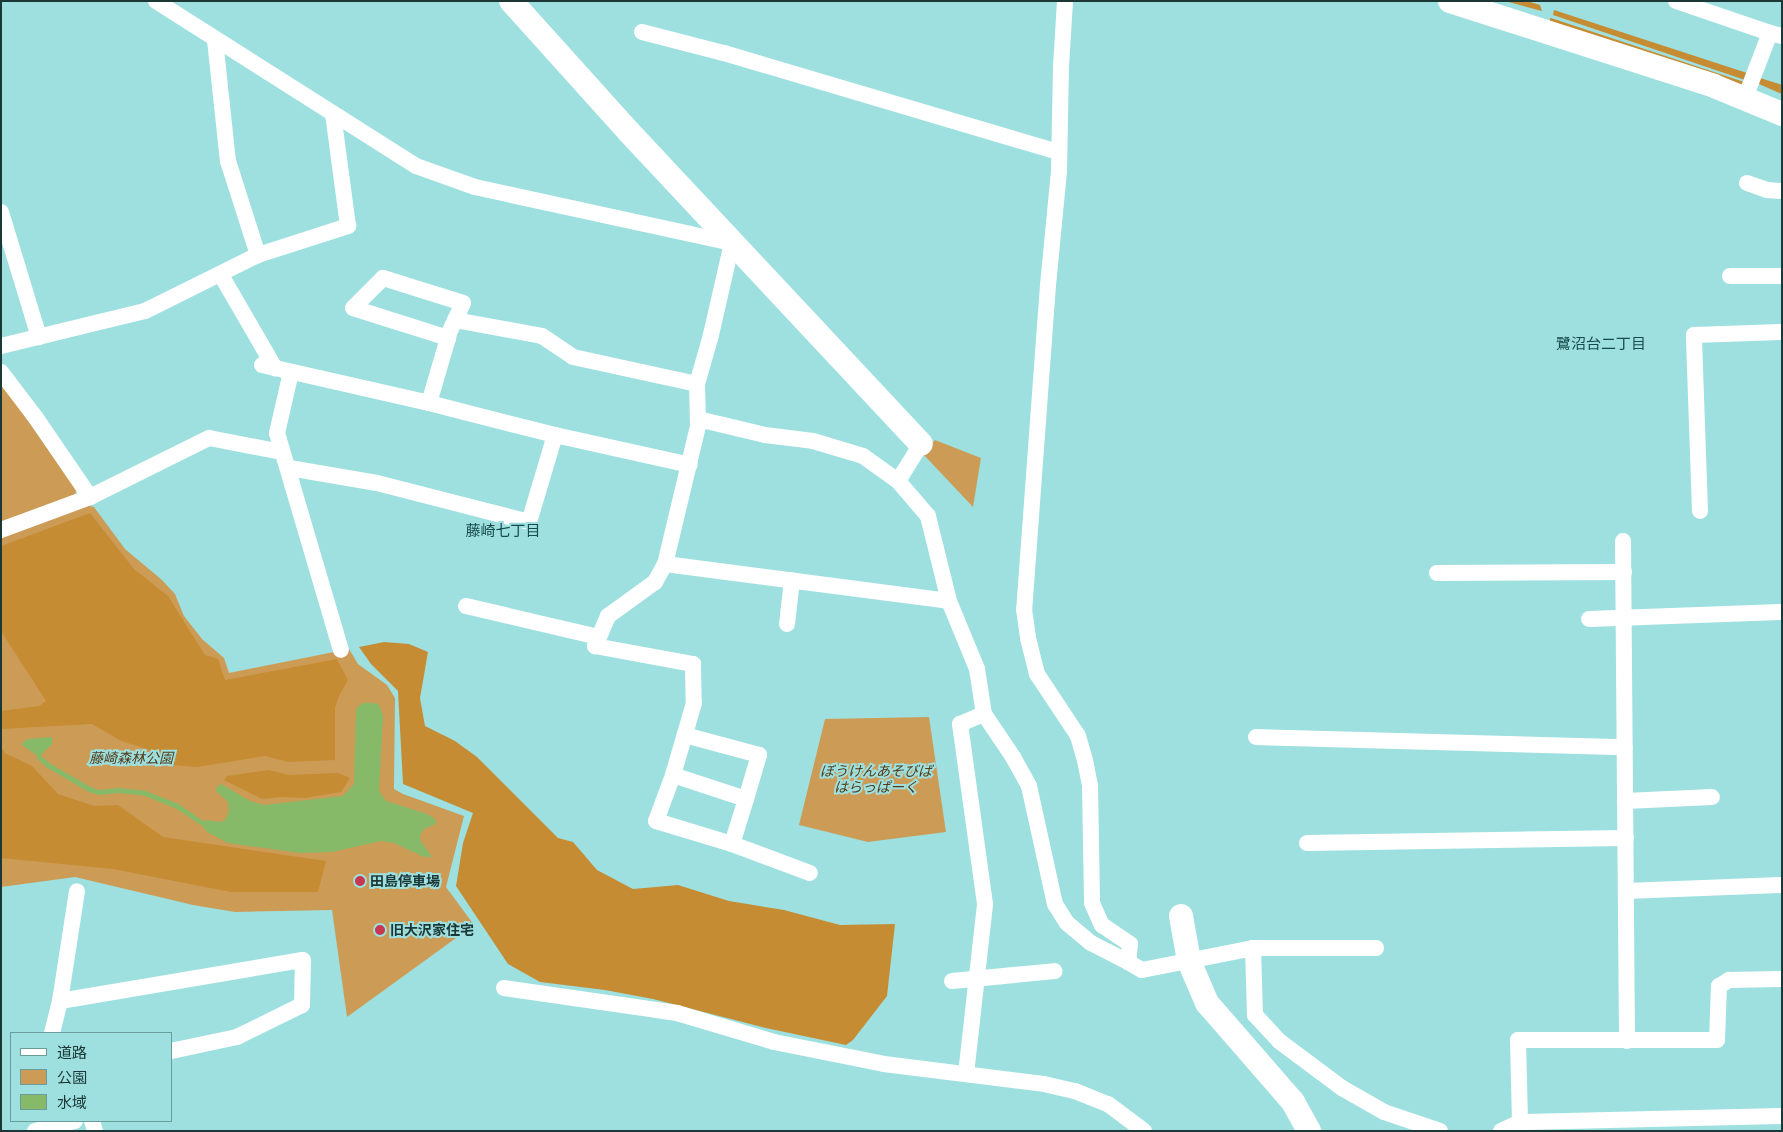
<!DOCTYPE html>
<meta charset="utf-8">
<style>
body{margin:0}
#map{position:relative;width:1783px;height:1132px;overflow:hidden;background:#9ee0df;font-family:Merriweather,"Noto Sans JP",serif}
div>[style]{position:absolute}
.green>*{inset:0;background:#cc9c56}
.forest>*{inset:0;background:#c58c33}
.water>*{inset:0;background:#86b968}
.stream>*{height:5px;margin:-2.5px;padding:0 2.5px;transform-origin:2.5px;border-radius:2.5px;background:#86b968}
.street>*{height:16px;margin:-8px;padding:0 8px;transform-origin:8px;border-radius:8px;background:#fff}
.secondary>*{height:24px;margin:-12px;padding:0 12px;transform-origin:12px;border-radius:12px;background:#fff}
.dots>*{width:14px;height:14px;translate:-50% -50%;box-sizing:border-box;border:2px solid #9ee0df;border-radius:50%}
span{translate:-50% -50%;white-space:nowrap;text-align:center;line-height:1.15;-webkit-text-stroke:4px #9ee0df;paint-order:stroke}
.park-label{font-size:14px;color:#533b17;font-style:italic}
.poi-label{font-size:14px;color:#1b3736;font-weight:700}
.left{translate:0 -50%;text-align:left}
.neighbourhood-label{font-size:15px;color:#174b4b}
.frame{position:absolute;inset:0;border:2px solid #1b3736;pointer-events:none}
.legend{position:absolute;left:10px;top:1032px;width:162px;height:90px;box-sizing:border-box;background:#9ee0df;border:1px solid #6a9c9b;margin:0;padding:6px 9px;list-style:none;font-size:15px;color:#1b3736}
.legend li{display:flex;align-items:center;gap:10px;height:25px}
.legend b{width:25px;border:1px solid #6a9c9b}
</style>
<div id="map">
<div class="green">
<i style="clip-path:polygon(1px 382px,76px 490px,75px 496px,1px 524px)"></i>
<i style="clip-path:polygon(935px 440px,981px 458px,973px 507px,923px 454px)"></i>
<i style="clip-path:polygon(86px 505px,94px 507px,125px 549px,162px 580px,175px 594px,184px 616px,202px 639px,224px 658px,229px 673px,349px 649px,358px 664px,387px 685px,395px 698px,394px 789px,403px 794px,464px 816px,446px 887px,474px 925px,347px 1017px,332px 910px,235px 912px,193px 905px,75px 877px,1px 887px,1px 536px)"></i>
<i style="clip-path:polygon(929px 717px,946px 832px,868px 842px,799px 825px,825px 719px)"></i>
</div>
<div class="forest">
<i style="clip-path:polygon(1505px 1px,1527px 1px,1540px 5px,1542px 11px)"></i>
<i style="clip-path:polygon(1554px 10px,1747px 73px,1745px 80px,1553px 15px)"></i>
<i style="clip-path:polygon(1550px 18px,1551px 18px,1744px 82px,1743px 86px,1550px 22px)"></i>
<i style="clip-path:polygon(1760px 78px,1782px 85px,1782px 94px,1759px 84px)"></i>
<i style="clip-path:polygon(90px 513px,134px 569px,168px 596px,205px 655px,218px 659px,225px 680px,337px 659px,348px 680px,339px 696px,335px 708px,335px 760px,288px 762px,265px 756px,197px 767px,171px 765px,147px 749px,121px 741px,92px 724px,1px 729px,1px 711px,39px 706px,46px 701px,1px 631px,1px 546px)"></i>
<i style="clip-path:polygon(384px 642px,409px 644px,428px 652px,420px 698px,425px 726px,455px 741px,477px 757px,558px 838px,573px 842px,597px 870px,633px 889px,678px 885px,729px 901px,784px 910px,840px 925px,895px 924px,887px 996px,853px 1040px,846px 1045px,766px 1028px,653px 999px,605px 990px,540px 982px,508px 964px,456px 886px,463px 843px,473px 813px,403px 784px,398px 691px,371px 664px,359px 647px)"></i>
<i style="clip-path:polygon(1px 747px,5px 753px,32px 766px,58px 794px,94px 806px,118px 805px,163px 837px,326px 861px,318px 892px,231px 892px,113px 869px,1px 858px)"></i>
<i style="clip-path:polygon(269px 770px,289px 775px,338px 773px,350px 778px,341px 792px,305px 798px,281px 797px,262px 799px,224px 780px,227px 776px)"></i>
</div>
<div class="water">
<i style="clip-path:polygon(362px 703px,375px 703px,379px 705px,383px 716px,379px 791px,386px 801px,427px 814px,435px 819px,436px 824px,424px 829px,420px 835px,420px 840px,432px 857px,424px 857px,394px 843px,381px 841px,332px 852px,300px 853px,228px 843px,207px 832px,201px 824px,206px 820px,221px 822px,225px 820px,229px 811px,228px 802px,216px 791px,216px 788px,221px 784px,250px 801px,264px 805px,343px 796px,354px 784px,356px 709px)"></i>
<i style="clip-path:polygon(52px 737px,52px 744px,39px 757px,21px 744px,28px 739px)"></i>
</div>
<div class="stream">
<i style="left:39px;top:757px;width:12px;rotate:42deg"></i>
<i style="left:48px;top:765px;width:48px;rotate:30.3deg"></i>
<i style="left:89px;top:789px;width:10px;rotate:17deg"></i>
<i style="left:99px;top:792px;width:19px;rotate:-6deg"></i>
<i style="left:118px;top:790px;width:27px;rotate:6deg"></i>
<i style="left:145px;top:793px;width:35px;rotate:22deg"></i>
<i style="left:177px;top:806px;width:30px;rotate:34deg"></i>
</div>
<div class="street">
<i style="left:156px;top:1px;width:308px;rotate:32.4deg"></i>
<i style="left:416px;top:166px;width:63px;rotate:19.6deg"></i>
<i style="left:475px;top:187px;width:263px;rotate:12.3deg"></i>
<i style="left:732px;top:243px;width:94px;rotate:102.9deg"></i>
<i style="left:711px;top:335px;width:51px;rotate:105.9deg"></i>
<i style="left:697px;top:384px;width:42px;rotate:88.6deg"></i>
<i style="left:698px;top:426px;width:142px;rotate:103.4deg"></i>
<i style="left:665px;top:564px;width:21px;rotate:119deg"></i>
<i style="left:655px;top:582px;width:58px;rotate:144.1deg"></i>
<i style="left:608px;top:616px;width:33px;rotate:113deg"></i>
<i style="left:595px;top:646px;width:100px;rotate:10.4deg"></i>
<i style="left:693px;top:664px;width:39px;rotate:89deg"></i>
<i style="left:694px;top:703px;width:75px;rotate:106.3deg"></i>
<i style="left:673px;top:775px;width:77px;rotate:18.2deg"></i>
<i style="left:746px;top:799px;width:46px;rotate:-73.5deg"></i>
<i style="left:759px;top:755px;width:77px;rotate:-164.9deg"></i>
<i style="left:1065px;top:1px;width:65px;rotate:93.5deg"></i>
<i style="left:1061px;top:66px;width:105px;rotate:91.1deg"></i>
<i style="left:1059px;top:171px;width:115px;rotate:95.5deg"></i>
<i style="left:1048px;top:285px;width:325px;rotate:94.2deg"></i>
<i style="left:1024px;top:609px;width:29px;rotate:82deg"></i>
<i style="left:1028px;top:638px;width:37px;rotate:76deg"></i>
<i style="left:1037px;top:674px;width:74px;rotate:56.5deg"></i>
<i style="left:1078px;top:736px;width:25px;rotate:74deg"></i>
<i style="left:1085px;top:760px;width:26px;rotate:79deg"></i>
<i style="left:1090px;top:786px;width:117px;rotate:89deg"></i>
<i style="left:1092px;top:903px;width:24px;rotate:66deg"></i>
<i style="left:1102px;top:925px;width:34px;rotate:34deg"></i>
<i style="left:1130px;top:944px;width:18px;rotate:96deg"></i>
<i style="left:1128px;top:962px;width:16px;rotate:30deg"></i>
<i style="left:1142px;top:970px;width:113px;rotate:-11.2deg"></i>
<i style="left:1253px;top:948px;width:67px;rotate:88.3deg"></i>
<i style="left:1255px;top:1015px;width:35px;rotate:47deg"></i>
<i style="left:1279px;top:1041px;width:79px;rotate:36.7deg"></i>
<i style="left:1342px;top:1088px;width:48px;rotate:29.7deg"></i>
<i style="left:1384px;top:1112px;width:59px;rotate:18.7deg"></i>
<i style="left:1676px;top:1px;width:99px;rotate:18.8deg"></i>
<i style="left:642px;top:32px;width:85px;rotate:14.4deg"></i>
<i style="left:724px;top:53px;width:349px;rotate:16.5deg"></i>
<i style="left:215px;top:40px;width:122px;rotate:83.9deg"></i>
<i style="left:228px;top:161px;width:99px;rotate:72.3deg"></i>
<i style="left:1745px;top:98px;width:70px;rotate:-69deg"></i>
<i style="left:1770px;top:33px;width:12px;rotate:14deg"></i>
<i style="left:1747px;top:183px;width:21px;rotate:19deg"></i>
<i style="left:1767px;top:190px;width:15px;rotate:4deg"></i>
<i style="left:1px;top:212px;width:131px;rotate:73.1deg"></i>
<i style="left:221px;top:275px;width:108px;rotate:59.9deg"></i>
<i style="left:1730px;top:276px;width:52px"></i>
<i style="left:455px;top:320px;width:88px;rotate:10.4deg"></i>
<i style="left:542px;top:336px;width:37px;rotate:34deg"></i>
<i style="left:573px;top:357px;width:127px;rotate:12.3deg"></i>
<i style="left:1px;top:346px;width:148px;rotate:-13.7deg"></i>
<i style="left:145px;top:311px;width:126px;rotate:-26.4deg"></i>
<i style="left:258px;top:255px;width:95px;rotate:-17.9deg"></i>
<i style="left:348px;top:226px;width:113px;rotate:-97.6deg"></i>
<i style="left:262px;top:365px;width:171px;rotate:12.8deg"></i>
<i style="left:429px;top:403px;width:130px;rotate:14.3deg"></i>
<i style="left:555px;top:435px;width:91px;rotate:106.6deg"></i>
<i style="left:529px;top:522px;width:157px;rotate:-165.6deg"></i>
<i style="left:377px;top:483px;width:89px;rotate:-170.3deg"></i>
<i style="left:1px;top:372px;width:58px;rotate:52.7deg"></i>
<i style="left:36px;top:418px;width:96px;rotate:55.6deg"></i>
<i style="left:90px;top:497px;width:133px;rotate:-26.4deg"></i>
<i style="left:209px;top:438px;width:74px;rotate:10.9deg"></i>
<i style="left:291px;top:372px;width:63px;rotate:102.9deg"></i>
<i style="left:277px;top:433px;width:226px;rotate:73.6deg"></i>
<i style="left:429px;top:403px;width:68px;rotate:-73.7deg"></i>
<i style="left:448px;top:338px;width:5px;rotate:-79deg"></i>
<i style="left:449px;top:333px;width:33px;rotate:-65deg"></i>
<i style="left:463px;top:303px;width:84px;rotate:-162.6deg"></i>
<i style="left:383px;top:278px;width:42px;rotate:135deg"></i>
<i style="left:353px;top:308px;width:100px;rotate:17.5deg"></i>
<i style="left:698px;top:419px;width:69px;rotate:13.4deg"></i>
<i style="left:765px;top:435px;width:48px;rotate:7.1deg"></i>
<i style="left:813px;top:441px;width:52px;rotate:16.7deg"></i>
<i style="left:863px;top:456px;width:43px;rotate:35.5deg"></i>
<i style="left:555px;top:435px;width:138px;rotate:12.5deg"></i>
<i style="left:1700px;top:511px;width:176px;rotate:-92deg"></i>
<i style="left:1694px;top:335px;width:88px;rotate:-2deg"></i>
<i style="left:1px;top:530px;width:95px;rotate:-20.3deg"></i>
<i style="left:1623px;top:541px;width:500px;rotate:89.54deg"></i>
<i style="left:665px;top:564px;width:286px;rotate:7.4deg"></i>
<i style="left:949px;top:601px;width:88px;rotate:-103.9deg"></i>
<i style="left:928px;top:516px;width:46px;rotate:-130.6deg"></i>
<i style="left:898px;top:481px;width:44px;rotate:-58.1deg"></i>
<i style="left:1437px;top:573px;width:187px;rotate:-0.3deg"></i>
<i style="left:949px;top:601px;width:74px;rotate:67.6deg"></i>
<i style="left:977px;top:669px;width:46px;rotate:81.2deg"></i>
<i style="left:984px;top:714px;width:52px;rotate:56deg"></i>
<i style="left:1013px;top:757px;width:33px;rotate:61deg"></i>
<i style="left:1029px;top:786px;width:121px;rotate:77.6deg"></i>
<i style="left:1055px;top:904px;width:22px;rotate:58deg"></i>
<i style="left:1067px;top:923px;width:31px;rotate:40deg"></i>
<i style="left:1091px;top:943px;width:42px;rotate:27.2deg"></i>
<i style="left:466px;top:606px;width:136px;rotate:13.2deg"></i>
<i style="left:1589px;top:619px;width:193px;rotate:-2.1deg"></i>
<i style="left:787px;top:624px;width:44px;rotate:-83.5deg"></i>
<i style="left:1256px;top:737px;width:369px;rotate:1.6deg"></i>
<i style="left:673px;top:775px;width:49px;rotate:110.3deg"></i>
<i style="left:656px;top:821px;width:79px;rotate:16.8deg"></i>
<i style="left:732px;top:844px;width:47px;rotate:-72.7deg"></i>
<i style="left:1625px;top:801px;width:87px;rotate:-2.6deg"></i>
<i style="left:1307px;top:843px;width:319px;rotate:-0.9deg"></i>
<i style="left:732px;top:844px;width:83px;rotate:20.4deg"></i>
<i style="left:1626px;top:891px;width:156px;rotate:-2.2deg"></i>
<i style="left:1253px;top:948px;width:123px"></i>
<i style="left:952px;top:981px;width:103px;rotate:-5.5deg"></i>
<i style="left:504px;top:988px;width:175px;rotate:8.2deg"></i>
<i style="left:677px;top:1013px;width:101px;rotate:16.6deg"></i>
<i style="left:774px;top:1042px;width:112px;rotate:11.3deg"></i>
<i style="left:884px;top:1064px;width:161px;rotate:7.1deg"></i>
<i style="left:1044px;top:1084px;width:32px;rotate:13deg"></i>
<i style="left:1075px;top:1091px;width:35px;rotate:22deg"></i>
<i style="left:1108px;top:1104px;width:45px;rotate:36.9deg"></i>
<i style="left:60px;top:1001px;width:246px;rotate:-9.6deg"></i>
<i style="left:303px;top:960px;width:45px;rotate:91.3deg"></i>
<i style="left:302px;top:1005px;width:72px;rotate:153.8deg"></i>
<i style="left:237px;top:1037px;width:67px;rotate:168deg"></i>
<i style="left:52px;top:1033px;width:33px;rotate:-76deg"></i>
<i style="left:60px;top:1001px;width:111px;rotate:-81.2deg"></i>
<i style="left:966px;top:1074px;width:171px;rotate:-83.6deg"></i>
<i style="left:985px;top:904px;width:182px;rotate:-97.9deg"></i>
<i style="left:960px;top:724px;width:26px;rotate:-23deg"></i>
<i style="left:92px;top:1121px;width:10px;rotate:73deg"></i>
<i style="left:1520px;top:1122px;width:82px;rotate:-91.4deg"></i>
<i style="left:1518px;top:1040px;width:199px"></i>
<i style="left:1717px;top:1040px;width:54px;rotate:-87.9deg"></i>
<i style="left:1719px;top:986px;width:12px;rotate:-31deg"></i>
<i style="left:1729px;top:980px;width:53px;rotate:-1.1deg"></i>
<i style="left:35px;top:1131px;width:41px;rotate:-14deg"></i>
<i style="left:1501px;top:1131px;width:21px;rotate:-25deg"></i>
<i style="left:1520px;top:1122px;width:262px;rotate:-1.3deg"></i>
</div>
<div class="secondary">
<i style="left:511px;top:1px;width:176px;rotate:48deg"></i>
<i style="left:629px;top:132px;width:427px;rotate:46.9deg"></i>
<i style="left:1450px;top:1px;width:277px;rotate:17.8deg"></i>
<i style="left:1714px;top:86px;width:74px;rotate:22.4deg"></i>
<i style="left:1181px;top:916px;width:46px;rotate:79.9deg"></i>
<i style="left:1189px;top:961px;width:46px;rotate:66.8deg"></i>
<i style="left:1207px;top:1003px;width:131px;rotate:49deg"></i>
<i style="left:1293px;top:1102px;width:33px;rotate:61deg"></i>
</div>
<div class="dots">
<i style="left:360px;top:881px;background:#c73751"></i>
<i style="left:380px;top:930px;background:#c73751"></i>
</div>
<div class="park-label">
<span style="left:131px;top:758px">藤崎森林公園</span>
<span style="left:876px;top:779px">ぼうけんあそびば<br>はらっぱーく</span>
</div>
<div class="poi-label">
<span class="left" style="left:370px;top:881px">田島停車場</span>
<span class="left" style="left:390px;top:930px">旧大沢家住宅</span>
</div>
<div class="neighbourhood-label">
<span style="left:1601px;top:344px">鷺沼台二丁目</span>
<span style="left:503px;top:531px">藤崎七丁目</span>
</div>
<div class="frame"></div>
<ul class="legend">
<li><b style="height:6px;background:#fff"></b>道路</li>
<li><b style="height:14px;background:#cc9c56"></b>公園</li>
<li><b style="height:14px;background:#86b968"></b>水域</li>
</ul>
</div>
